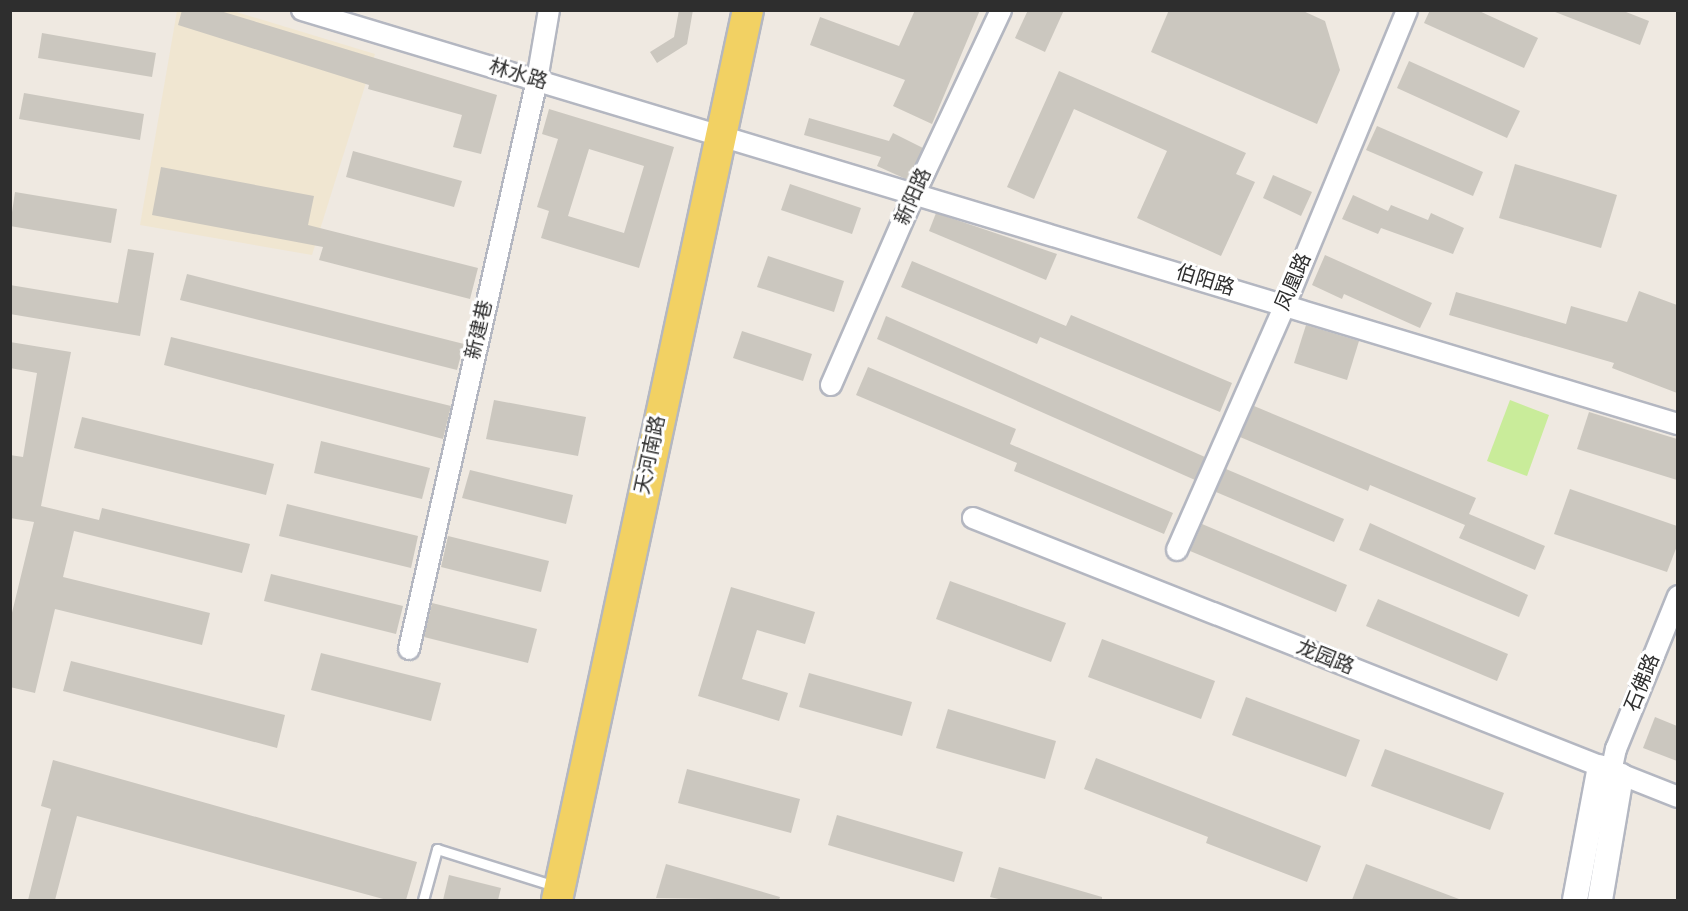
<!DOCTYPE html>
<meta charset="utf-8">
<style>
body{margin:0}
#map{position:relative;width:1688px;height:911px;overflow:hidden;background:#efe9e1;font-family:"Varela Round","Noto Sans SC",sans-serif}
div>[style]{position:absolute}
.education>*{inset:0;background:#f0e6d1}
.pitch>*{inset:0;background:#c9ec9a}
.building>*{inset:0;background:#cbc7bf}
.roads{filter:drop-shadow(2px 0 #b4b7c1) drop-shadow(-2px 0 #b4b7c1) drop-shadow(0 2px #b4b7c1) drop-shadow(0 -2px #b4b7c1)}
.service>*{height:9px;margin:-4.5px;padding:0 4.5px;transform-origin:4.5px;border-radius:4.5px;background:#fff}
.minor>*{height:20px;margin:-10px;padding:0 10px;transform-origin:10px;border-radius:10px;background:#fff}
.tertiary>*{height:24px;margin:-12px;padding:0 12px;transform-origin:12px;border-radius:12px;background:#fff}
.primary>*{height:30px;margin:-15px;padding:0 15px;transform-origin:15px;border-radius:15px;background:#f2d163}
span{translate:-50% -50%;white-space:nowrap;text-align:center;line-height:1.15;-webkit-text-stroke:6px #fff;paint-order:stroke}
.street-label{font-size:20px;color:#2e2e2e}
.frame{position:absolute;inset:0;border:12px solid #2e2e2e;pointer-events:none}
</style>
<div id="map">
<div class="education">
<i style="clip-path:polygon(177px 11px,233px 11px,375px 54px,312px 255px,140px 225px)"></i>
</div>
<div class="pitch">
<i style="clip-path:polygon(1510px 400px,1549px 415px,1527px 476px,1487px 461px)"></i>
</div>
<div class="building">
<i style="clip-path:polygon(182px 10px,217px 10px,497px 95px,481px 154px,453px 147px,462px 115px,368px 89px,369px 85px,178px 25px)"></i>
<i style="clip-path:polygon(679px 10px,693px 10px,687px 44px,657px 63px,650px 52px,674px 37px)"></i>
<i style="clip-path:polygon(915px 10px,980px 10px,932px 124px,893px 106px,905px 80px,810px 45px,820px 17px,899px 46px)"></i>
<i style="clip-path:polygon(1028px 10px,1064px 10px,1045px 52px,1015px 38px)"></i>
<i style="clip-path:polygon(1169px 10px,1301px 10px,1325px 21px,1340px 70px,1317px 124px,1151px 52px)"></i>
<i style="clip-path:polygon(1430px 10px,1477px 10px,1538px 38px,1524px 68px,1424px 23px)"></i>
<i style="clip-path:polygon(1550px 10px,1621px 10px,1649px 21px,1640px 45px)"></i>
<i style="clip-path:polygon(42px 33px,156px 53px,152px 77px,38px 58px)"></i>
<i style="clip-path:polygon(1409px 61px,1520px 111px,1507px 138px,1397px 88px)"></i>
<i style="clip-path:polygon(1059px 71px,1246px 153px,1236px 174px,1255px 182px,1221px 256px,1137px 218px,1167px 151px,1074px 109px,1034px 199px,1007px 187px)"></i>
<i style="clip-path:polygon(24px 93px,144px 114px,140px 140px,19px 119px)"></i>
<i style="clip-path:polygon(evenodd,549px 109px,674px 147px,639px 268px,541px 238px,549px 211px,537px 207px,558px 139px,542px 134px,549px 109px,589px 149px,644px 166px,624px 233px,568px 216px,589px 149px)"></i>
<i style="clip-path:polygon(809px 118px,889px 141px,893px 133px,923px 148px,908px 180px,877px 166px,881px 157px,804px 135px)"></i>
<i style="clip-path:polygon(1377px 126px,1483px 172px,1473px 196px,1366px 150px)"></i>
<i style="clip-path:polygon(353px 151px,462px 181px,454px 207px,346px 177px)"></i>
<i style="clip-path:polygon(1515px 164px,1617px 195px,1601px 248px,1499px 218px)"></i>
<i style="clip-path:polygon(161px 167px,314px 196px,308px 225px,478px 268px,470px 299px,319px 260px,323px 247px,152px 215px)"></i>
<i style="clip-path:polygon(1273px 175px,1312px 192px,1301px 216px,1263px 198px)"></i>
<i style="clip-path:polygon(790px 184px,861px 208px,852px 234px,781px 210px)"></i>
<i style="clip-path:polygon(15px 192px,117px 209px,111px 243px,10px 226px)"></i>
<i style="clip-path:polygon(1353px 195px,1388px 211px,1391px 205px,1428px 220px,1431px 213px,1464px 228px,1453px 254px,1381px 228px,1378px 234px,1342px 219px)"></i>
<i style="clip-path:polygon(936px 213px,1057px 254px,1046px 280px,929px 231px)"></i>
<i style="clip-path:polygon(128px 249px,154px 253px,140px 336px,10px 314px,10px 285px,118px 303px)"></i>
<i style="clip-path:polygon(1325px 255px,1432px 303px,1420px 328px,1344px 294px,1342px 299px,1312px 285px)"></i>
<i style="clip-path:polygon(768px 256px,844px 281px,834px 312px,757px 287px)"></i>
<i style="clip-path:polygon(912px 261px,1066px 326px,1071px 315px,1232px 383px,1220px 412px,1040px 337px,1037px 344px,901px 287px)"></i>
<i style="clip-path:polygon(187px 274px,464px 344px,457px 370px,180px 300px)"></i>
<i style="clip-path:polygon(1639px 291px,1677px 305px,1677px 393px,1612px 368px,1614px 363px,1449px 315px,1456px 292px,1566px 324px,1571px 306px,1627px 322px)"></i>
<i style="clip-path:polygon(886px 316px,1205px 457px,1195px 480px,877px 339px)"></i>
<i style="clip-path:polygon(1306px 325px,1359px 341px,1347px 380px,1294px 363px)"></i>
<i style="clip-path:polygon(742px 331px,812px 354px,803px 381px,733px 358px)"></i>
<i style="clip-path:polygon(171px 337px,451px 406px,443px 439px,164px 365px)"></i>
<i style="clip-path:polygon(10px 342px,71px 352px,41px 506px,99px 520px,102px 508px,250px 544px,242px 573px,74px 531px,63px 577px,210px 613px,202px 645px,55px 609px,35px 693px,10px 687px,10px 621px,34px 522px,10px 518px,10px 455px,23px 457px,37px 373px,10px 368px)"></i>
<i style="clip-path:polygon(868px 367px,1016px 429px,1010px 444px,1173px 513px,1164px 534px,1014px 471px,1017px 463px,856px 395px)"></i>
<i style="clip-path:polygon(494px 400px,586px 417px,578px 456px,486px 439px)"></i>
<i style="clip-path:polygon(1254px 406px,1476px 498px,1469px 514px,1545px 546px,1535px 570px,1459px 538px,1465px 525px,1370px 485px,1368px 491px,1240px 437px)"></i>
<i style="clip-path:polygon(1589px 412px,1677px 439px,1677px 480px,1577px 449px)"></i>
<i style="clip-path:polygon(82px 417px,274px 464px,266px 495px,74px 448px)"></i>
<i style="clip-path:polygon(321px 441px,430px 468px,422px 499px,314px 473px)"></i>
<i style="clip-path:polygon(1226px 469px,1344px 519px,1334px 542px,1216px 492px)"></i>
<i style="clip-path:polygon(470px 470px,573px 495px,566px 524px,462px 498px)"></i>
<i style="clip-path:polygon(1570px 489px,1677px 526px,1677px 546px,1667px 572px,1554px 534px)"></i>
<i style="clip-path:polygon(287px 504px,418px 536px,411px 568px,279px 536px)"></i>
<i style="clip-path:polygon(1370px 523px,1528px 595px,1519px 617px,1359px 550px)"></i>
<i style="clip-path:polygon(1202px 524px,1347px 585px,1336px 612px,1190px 551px)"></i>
<i style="clip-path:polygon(448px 536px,549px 561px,541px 592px,441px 567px)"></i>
<i style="clip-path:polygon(271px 574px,403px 606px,396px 634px,264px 601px)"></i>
<i style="clip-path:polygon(950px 581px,1066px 623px,1051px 662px,936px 619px)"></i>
<i style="clip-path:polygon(731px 587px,815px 612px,805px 644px,757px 630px,742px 679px,788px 693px,779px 721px,698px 696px)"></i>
<i style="clip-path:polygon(1378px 599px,1508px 654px,1497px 681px,1366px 626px)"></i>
<i style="clip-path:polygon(432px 603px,537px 629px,528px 663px,424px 637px)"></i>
<i style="clip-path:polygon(1102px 639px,1215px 681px,1201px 719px,1088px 677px)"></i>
<i style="clip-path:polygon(321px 653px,441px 683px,431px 721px,311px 690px)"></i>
<i style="clip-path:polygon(71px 661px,285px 715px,277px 748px,63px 691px)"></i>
<i style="clip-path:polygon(809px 673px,912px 702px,902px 736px,799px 707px)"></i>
<i style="clip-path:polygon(1246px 697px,1360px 740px,1346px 777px,1232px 735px)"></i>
<i style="clip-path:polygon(948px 709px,1056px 741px,1045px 779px,936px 748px)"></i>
<i style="clip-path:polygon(1655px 717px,1677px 726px,1677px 761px,1643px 748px)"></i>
<i style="clip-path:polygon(1385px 749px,1504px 793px,1490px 830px,1371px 786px)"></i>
<i style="clip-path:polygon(1096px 758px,1321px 846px,1307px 882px,1206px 843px,1208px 837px,1084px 789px)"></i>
<i style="clip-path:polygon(53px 760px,417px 862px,406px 900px,387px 900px,77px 816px,55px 900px,28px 900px,51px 809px,41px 806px)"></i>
<i style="clip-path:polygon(687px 769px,800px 799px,791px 833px,678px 803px)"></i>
<i style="clip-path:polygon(837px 815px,963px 852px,954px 882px,828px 845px)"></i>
<i style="clip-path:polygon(666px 864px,780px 897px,779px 900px,656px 898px)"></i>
<i style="clip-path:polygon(1366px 864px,1459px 899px,1459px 900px,1352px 900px)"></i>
<i style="clip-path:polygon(999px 867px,1102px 897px,1102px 900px,1003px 900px,990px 897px)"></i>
<i style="clip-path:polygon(449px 875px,501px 888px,498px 900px,443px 900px)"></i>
</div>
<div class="roads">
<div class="service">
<i style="left:423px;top:900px;width:53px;rotate:-74.6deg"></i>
<i style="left:437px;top:849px;width:124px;rotate:17.4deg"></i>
</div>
<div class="minor">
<i style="left:302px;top:10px;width:1437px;rotate:16.75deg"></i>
<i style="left:831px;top:385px;width:210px;rotate:-66.4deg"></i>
<i style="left:915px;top:193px;width:202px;rotate:-64.8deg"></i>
<i style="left:973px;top:518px;width:758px;rotate:21.59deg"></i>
<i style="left:1177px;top:550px;width:268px;rotate:-66.2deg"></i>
<i style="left:1285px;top:305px;width:319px;rotate:-67.5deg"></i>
<i style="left:409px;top:649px;width:583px;rotate:-77.32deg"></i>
<i style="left:537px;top:80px;width:71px;rotate:-80.3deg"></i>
<i style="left:1611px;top:772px;width:24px;rotate:-78deg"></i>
<i style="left:1616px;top:749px;width:165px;rotate:-67.9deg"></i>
</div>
<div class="tertiary">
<i style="left:1575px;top:900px;width:135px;rotate:-79.4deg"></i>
<i style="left:1600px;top:900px;width:126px;rotate:-80.4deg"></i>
</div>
<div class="primary">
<i style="left:557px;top:900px;width:910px;rotate:-77.89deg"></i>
</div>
</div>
<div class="street-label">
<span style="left:518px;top:75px;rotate:17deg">林水路</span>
<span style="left:914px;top:197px;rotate:-66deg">新阳路</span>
<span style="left:1205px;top:281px;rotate:17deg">伯阳路</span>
<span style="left:1294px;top:282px;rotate:-67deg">凤凰路</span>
<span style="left:480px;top:330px;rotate:-77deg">新建巷</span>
<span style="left:651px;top:455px;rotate:-78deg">天河南路</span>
<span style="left:1325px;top:658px;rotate:22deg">龙园路</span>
<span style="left:1643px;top:683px;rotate:-68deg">石佛路</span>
</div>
<div class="frame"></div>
</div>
